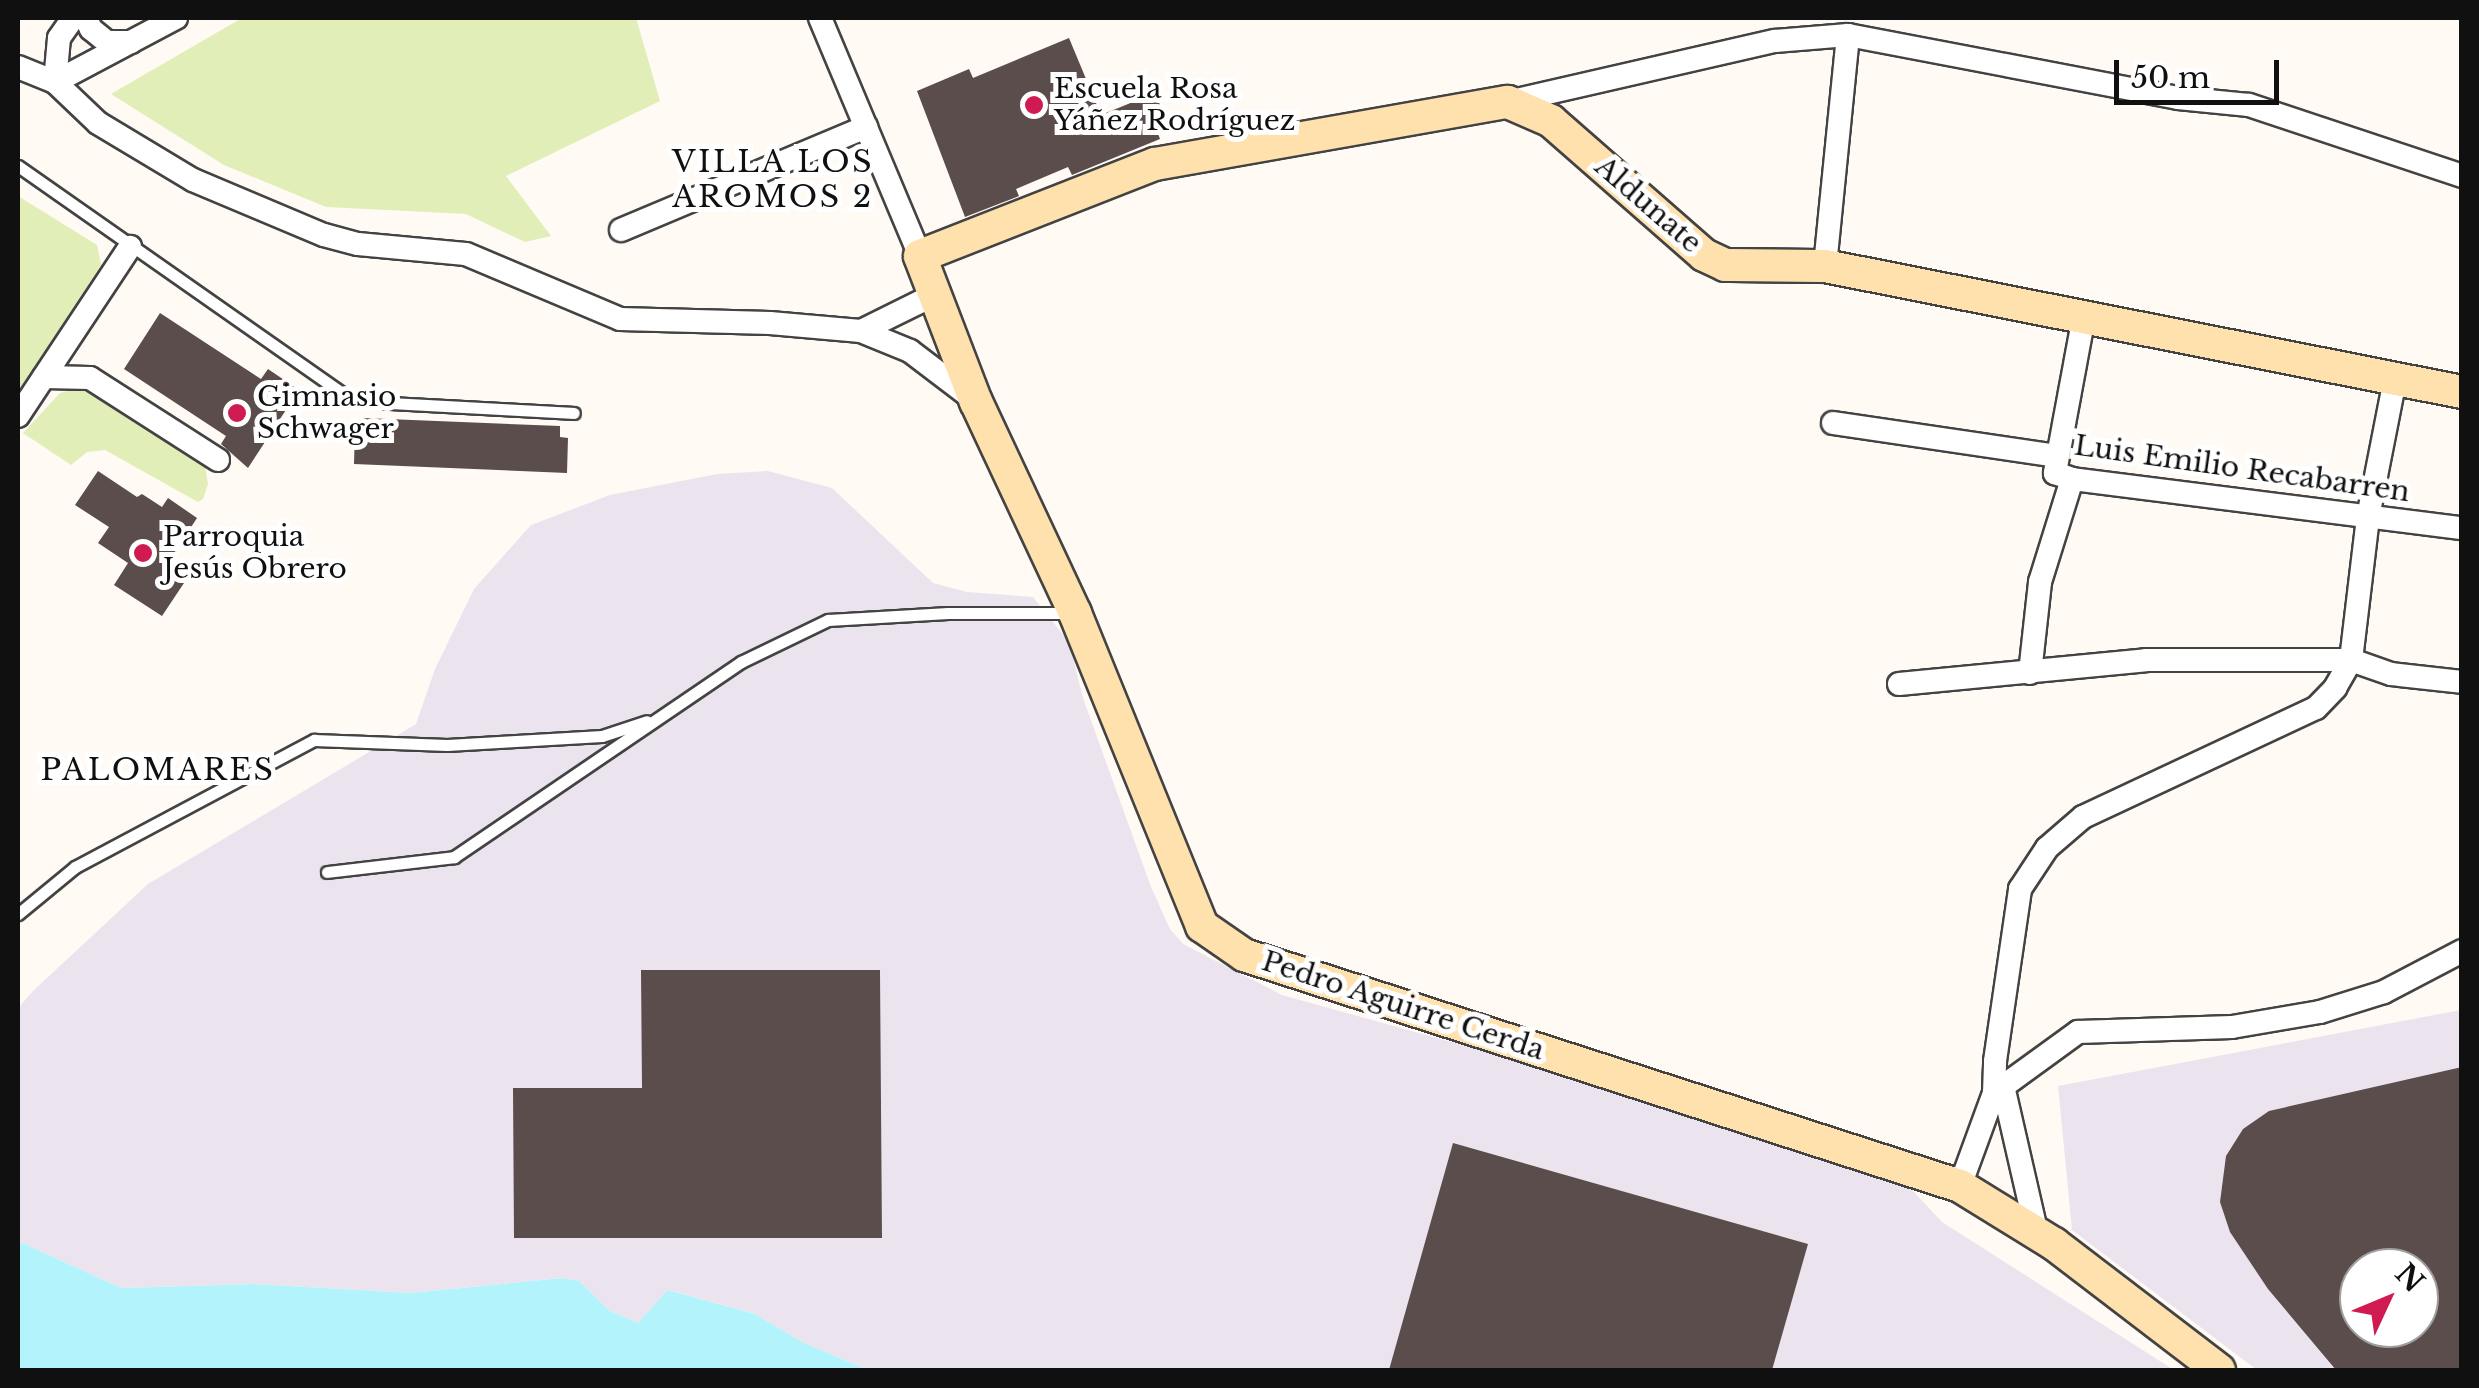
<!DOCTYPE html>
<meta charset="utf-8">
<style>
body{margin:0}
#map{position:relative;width:2479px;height:1388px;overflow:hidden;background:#fffaf3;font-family:"Libre Baskerville",serif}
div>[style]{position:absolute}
.industrial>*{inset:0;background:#ebe4ef}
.green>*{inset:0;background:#e2eeb8}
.water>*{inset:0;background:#b3f4fc}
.building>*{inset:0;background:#5a4d4b}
.roads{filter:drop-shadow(2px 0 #434343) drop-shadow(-2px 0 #434343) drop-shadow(0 2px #434343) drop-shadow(0 -2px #434343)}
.lane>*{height:11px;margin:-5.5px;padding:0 5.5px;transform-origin:5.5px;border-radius:5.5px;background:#fff}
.street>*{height:22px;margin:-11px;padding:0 11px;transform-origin:11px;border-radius:11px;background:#fff}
.secondary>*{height:32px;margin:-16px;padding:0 16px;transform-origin:16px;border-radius:16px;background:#ffe1ae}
.dots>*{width:28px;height:28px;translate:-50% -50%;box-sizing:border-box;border:5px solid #fff;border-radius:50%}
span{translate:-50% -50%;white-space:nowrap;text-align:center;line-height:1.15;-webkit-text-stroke:10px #fff;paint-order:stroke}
.poi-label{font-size:28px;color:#101010}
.left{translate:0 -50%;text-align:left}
.street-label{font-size:28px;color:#101010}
.neighbourhood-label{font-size:30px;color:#101010;letter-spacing:2.5px}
.frame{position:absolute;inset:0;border:20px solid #101010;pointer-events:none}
.north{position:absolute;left:2339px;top:1248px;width:100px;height:100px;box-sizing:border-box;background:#fff;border:2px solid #9f9f9f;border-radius:50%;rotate:46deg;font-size:28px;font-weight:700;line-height:40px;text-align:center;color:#101010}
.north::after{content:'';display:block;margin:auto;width:35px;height:45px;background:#cf1a52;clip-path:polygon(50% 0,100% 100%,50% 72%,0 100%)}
.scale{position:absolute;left:2114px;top:60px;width:165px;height:45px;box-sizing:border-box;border:5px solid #101010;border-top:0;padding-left:12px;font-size:30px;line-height:35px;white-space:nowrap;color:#101010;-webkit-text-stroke:8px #fff;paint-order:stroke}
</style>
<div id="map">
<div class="industrial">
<i style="clip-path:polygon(768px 471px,832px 488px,933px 583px,967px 592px,1033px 597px,1069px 642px,1083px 698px,1151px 887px,1170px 929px,1183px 944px,1282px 995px,1887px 1163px,1942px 1222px,2174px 1370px,868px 1370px,802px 1342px,755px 1314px,669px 1290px,638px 1323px,610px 1311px,579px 1281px,562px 1278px,410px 1293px,254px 1284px,121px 1288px,18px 1241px,18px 1008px,33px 991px,148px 884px,416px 724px,435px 669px,474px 589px,531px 525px,610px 495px,717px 474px)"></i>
<i style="clip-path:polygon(evenodd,2461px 1010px,2461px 1370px,2257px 1370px,2072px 1230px,2058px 1086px,2461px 1010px,2359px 1268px,2419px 1268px,2419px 1328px,2359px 1328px,2359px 1268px)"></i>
</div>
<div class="green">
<i style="clip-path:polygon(242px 18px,636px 18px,660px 101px,506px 176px,551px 236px,525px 242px,466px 214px,326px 207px,224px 165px,111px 94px)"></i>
<i style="clip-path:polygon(18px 196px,97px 245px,101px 265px,18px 392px)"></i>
<i style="clip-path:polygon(87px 386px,204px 460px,208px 484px,203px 499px,198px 502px,105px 450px,87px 452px,71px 465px,23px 433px,60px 393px)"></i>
</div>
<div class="water">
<i style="clip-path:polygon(18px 1241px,121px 1288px,254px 1284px,410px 1293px,562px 1278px,579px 1281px,610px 1311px,638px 1323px,668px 1290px,755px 1314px,802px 1342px,868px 1370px,18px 1370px)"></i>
</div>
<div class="building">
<i style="clip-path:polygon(1069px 38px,1101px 115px,1155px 93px,1169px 126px,1157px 131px,1160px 139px,1072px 175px,1068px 167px,1016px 189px,1019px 196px,965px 217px,917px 91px,969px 69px,973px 78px)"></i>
<i style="clip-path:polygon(160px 313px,261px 379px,268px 369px,299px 390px,248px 468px,221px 444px,226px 436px,124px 369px)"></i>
<i style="clip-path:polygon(363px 418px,560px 426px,560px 437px,568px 438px,567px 473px,354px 464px,355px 429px,362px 429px)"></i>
<i style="clip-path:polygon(98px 471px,137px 497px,142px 494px,162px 507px,168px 498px,197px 518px,163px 570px,184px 583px,162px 616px,114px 585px,128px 563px,98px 543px,109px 527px,75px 505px)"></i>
<i style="clip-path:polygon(641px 970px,880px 970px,882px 1238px,514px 1238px,513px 1088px,642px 1088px)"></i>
<i style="clip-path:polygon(evenodd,2462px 1067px,2462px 1370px,2336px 1370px,2268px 1289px,2230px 1232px,2220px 1202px,2226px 1156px,2243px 1129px,2269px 1111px,2462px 1067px,2359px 1268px,2419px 1268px,2419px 1328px,2359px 1328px,2359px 1268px)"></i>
<i style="clip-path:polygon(1453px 1143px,1808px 1244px,1772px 1370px,1389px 1370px)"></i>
</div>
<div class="roads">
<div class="lane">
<i style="left:18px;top:166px;width:410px;rotate:35deg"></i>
<i style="left:354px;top:401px;width:220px;rotate:3.1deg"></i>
<i style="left:327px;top:872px;width:128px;rotate:-6.7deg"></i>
<i style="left:454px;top:857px;width:347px;rotate:-34.2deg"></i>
<i style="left:741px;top:662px;width:97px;rotate:-25.8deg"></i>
<i style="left:828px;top:620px;width:120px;rotate:-3.3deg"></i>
<i style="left:948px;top:613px;width:122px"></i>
<i style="left:18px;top:914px;width:74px;rotate:-39.5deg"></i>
<i style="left:75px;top:867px;width:271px;rotate:-28deg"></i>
<i style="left:314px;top:740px;width:133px;rotate:2.2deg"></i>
<i style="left:447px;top:745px;width:155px;rotate:-3.3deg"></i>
<i style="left:602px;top:736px;width:47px;rotate:-18.4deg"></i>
</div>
<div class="street">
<i style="left:86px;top:18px;width:12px;rotate:66deg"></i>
<i style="left:91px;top:29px;width:21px;rotate:39deg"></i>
<i style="left:107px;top:42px;width:24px"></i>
<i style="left:820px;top:18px;width:258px;rotate:67.2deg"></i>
<i style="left:18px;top:67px;width:40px;rotate:22deg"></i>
<i style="left:55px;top:82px;width:59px;rotate:43.6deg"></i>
<i style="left:98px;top:123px;width:111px;rotate:31deg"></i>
<i style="left:193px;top:180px;width:142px;rotate:22.8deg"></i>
<i style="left:324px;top:235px;width:35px;rotate:15deg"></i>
<i style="left:358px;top:244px;width:108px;rotate:5.3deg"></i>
<i style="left:466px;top:254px;width:167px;rotate:22.9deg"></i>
<i style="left:620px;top:319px;width:150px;rotate:1.5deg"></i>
<i style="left:770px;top:323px;width:91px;rotate:5deg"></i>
<i style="left:861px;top:331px;width:53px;rotate:22.2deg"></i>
<i style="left:910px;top:351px;width:74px;rotate:37.3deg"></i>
<i style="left:55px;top:82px;width:137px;rotate:-27.9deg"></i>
<i style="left:55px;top:82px;width:44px;rotate:-84.8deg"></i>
<i style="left:59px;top:38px;width:24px;rotate:-55deg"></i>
<i style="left:1508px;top:102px;width:274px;rotate:-12.9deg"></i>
<i style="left:1775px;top:41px;width:73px;rotate:-4.7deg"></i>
<i style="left:1848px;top:35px;width:336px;rotate:10.8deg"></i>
<i style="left:2178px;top:98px;width:71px;rotate:5.6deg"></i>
<i style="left:2249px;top:105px;width:225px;rotate:18.4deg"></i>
<i style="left:621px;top:230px;width:266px;rotate:-22.8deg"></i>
<i style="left:1825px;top:266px;width:232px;rotate:-84.3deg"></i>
<i style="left:2084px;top:316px;width:160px;rotate:100.5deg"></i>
<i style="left:2055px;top:473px;width:18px;rotate:19deg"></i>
<i style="left:2072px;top:479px;width:393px;rotate:7.2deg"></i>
<i style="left:861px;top:331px;width:81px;rotate:-26.3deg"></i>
<i style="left:44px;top:377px;width:46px;rotate:1.2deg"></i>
<i style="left:90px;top:378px;width:152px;rotate:32.6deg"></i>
<i style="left:18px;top:416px;width:203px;rotate:-56.5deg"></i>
<i style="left:1833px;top:423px;width:225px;rotate:8.4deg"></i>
<i style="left:2030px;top:673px;width:92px;rotate:-83.7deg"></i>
<i style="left:2040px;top:582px;width:108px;rotate:-72.7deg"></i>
<i style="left:1899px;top:684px;width:248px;rotate:-5.5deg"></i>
<i style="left:2146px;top:660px;width:205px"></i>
<i style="left:2351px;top:660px;width:42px;rotate:19.3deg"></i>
<i style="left:2391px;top:674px;width:71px;rotate:6.4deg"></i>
<i style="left:2003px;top:1086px;width:152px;rotate:77.1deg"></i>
<i style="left:1994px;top:1093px;width:104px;rotate:-36deg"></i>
<i style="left:2078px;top:1032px;width:154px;rotate:-1.9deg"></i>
<i style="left:2232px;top:1027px;width:89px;rotate:-9.7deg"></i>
<i style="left:2320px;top:1012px;width:67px;rotate:-17.4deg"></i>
<i style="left:2384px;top:992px;width:88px;rotate:-27.7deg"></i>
<i style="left:1960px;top:1186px;width:99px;rotate:-69.9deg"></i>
<i style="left:1994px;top:1093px;width:32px;rotate:-88deg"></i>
<i style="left:1995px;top:1061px;width:174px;rotate:-81.7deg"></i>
<i style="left:2020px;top:889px;width:49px;rotate:-56.6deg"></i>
<i style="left:2047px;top:848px;width:48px;rotate:-40.7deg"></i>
<i style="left:2083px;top:817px;width:257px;rotate:-25.1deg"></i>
<i style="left:2316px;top:708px;width:28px;rotate:-46deg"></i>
<i style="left:2335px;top:688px;width:32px;rotate:-60deg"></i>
<i style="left:2351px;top:660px;width:144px;rotate:-83.2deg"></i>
<i style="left:2368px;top:517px;width:141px;rotate:-78.9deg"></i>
</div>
<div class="secondary">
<i style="left:2219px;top:1370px;width:208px;rotate:-142.6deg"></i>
<i style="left:2054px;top:1244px;width:110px;rotate:-148.3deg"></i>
<i style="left:1960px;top:1186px;width:752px;rotate:-162.12deg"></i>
<i style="left:1244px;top:955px;width:51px;rotate:-145.4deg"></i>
<i style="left:1202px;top:926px;width:338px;rotate:-112.1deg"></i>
<i style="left:1075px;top:613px;width:233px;rotate:-115.1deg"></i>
<i style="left:976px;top:402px;width:156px;rotate:-111deg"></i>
<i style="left:920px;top:256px;width:252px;rotate:-21.4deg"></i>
<i style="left:1155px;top:164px;width:358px;rotate:-10deg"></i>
<i style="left:1508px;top:102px;width:47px;rotate:23.8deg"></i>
<i style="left:1551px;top:121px;width:203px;rotate:41.2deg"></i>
<i style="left:1704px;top:255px;width:23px;rotate:25deg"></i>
<i style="left:1725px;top:265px;width:100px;rotate:0.6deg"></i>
<i style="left:1825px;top:266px;width:649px;rotate:11.19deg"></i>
</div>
</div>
<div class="dots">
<i style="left:1034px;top:105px;background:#cf1a52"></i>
<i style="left:237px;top:413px;background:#cf1a52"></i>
<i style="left:143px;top:553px;background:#cf1a52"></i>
</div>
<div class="poi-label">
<span class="left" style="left:1054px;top:105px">Escuela Rosa<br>Yáñez Rodríguez</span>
<span class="left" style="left:257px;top:413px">Gimnasio<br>Schwager</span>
<span class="left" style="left:163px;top:553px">Parroquia<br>Jesús Obrero</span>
</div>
<div class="street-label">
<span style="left:1648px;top:205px;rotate:41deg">Aldunate</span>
<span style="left:2242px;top:469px;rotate:8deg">Luis Emilio Recabarren</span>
<span style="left:1403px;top:1006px;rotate:18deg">Pedro Aguirre Cerda</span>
</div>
<div class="neighbourhood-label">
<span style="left:773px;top:179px">VILLA LOS<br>AROMOS 2</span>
<span style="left:158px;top:770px">PALOMARES</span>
</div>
<div class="frame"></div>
<div class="north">N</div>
<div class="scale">50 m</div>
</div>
